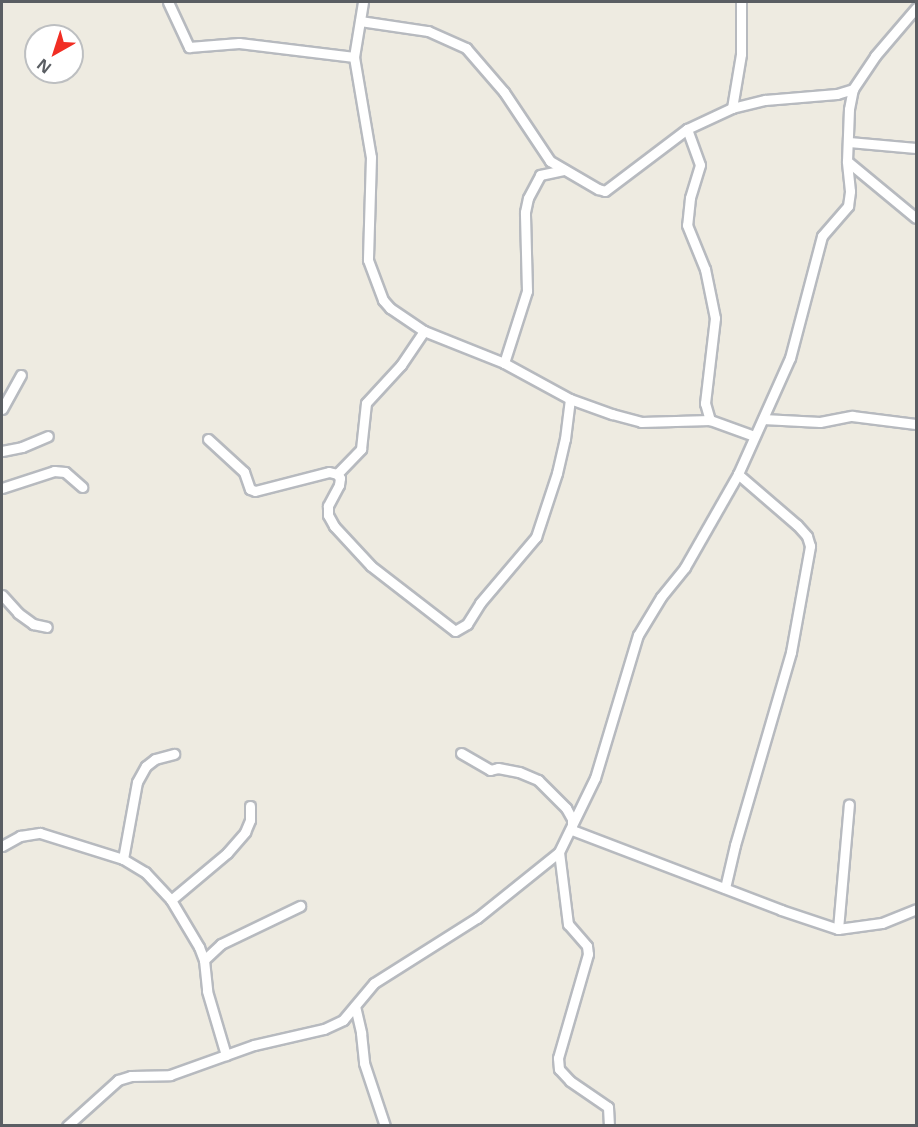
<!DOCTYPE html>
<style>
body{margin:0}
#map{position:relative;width:918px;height:1127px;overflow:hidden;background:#eeebe1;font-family:"Noto Sans",sans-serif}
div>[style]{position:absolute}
.roads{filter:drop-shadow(2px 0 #b7babf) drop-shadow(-2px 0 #b7babf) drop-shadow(0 2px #b7babf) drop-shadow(0 -2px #b7babf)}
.street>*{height:9px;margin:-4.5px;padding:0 4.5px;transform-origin:4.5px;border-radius:4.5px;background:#fff}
span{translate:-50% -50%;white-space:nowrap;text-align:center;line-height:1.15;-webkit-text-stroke:6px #fff;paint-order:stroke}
.frame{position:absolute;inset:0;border:3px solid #5a5e63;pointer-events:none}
.north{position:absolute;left:24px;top:24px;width:60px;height:60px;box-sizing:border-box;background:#fff;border:2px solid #bdbfc1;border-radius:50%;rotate:219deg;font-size:16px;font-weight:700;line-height:24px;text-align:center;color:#5a5e63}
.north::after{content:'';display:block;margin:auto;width:21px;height:27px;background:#f12e24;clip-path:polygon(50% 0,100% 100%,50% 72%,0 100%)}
</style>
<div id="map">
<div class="roads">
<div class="street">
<i style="left:168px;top:2px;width:50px;rotate:65deg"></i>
<i style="left:189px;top:47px;width:50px;rotate:-4.6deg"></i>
<i style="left:239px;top:43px;width:116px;rotate:6.9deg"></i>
<i style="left:363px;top:2px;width:56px;rotate:99.3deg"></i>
<i style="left:354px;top:57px;width:101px;rotate:80.4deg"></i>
<i style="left:371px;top:157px;width:103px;rotate:91.7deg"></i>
<i style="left:368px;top:260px;width:43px;rotate:69.4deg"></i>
<i style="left:383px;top:300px;width:11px;rotate:49deg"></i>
<i style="left:390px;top:308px;width:41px;rotate:34.1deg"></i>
<i style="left:424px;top:331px;width:86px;rotate:21.8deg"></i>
<i style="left:504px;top:363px;width:75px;rotate:28.6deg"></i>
<i style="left:570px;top:399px;width:45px;rotate:19.7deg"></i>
<i style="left:612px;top:414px;width:30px;rotate:15deg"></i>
<i style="left:641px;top:422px;width:69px;rotate:-1.7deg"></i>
<i style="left:710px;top:420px;width:47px;rotate:20deg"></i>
<i style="left:360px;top:21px;width:69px;rotate:8.4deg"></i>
<i style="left:428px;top:31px;width:42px;rotate:24.1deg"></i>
<i style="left:466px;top:48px;width:58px;rotate:49.2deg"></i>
<i style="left:504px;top:92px;width:83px;rotate:56.3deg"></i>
<i style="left:550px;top:161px;width:56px;rotate:30.3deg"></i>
<i style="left:598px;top:189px;width:7px;rotate:16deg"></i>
<i style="left:605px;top:191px;width:103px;rotate:-37.1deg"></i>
<i style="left:687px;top:129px;width:50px;rotate:-25deg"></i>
<i style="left:732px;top:108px;width:34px;rotate:-14deg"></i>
<i style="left:765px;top:100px;width:72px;rotate:-4.8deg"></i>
<i style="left:837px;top:94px;width:17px;rotate:-17deg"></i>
<i style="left:732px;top:108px;width:55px;rotate:-80.5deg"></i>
<i style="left:741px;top:54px;width:52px;rotate:-90deg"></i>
<i style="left:687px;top:129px;width:38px;rotate:70deg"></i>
<i style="left:700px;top:165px;width:34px;rotate:107deg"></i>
<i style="left:690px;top:198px;width:27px;rotate:96deg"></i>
<i style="left:687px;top:225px;width:48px;rotate:67.8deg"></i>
<i style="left:705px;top:269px;width:50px;rotate:78.5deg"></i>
<i style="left:715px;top:318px;width:86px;rotate:96.7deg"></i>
<i style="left:705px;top:403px;width:18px;rotate:74deg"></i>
<i style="left:849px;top:142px;width:67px;rotate:5.1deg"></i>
<i style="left:847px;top:161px;width:89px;rotate:39.6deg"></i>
<i style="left:504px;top:363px;width:76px;rotate:-72.3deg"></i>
<i style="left:527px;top:291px;width:79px;rotate:-91.5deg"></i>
<i style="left:525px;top:212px;width:14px;rotate:-78deg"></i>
<i style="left:528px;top:198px;width:26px;rotate:-62deg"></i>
<i style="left:540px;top:175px;width:25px;rotate:-12deg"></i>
<i style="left:2px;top:409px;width:39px;rotate:-61deg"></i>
<i style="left:763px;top:419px;width:57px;rotate:3deg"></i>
<i style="left:820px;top:422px;width:33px;rotate:-11deg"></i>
<i style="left:852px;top:416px;width:64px;rotate:7.1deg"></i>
<i style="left:208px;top:439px;width:49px;rotate:42.5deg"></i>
<i style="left:244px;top:472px;width:18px;rotate:71deg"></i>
<i style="left:250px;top:489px;width:5px;rotate:22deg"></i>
<i style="left:255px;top:491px;width:76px;rotate:-14.4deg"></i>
<i style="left:329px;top:472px;width:8px;rotate:14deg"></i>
<i style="left:337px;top:474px;width:5px;rotate:53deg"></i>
<i style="left:340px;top:478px;width:7px;rotate:98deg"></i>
<i style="left:339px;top:485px;width:24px;rotate:118deg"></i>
<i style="left:328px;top:506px;width:9px;rotate:90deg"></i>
<i style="left:328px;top:515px;width:13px;rotate:61deg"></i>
<i style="left:334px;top:526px;width:54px;rotate:47.2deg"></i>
<i style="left:371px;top:566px;width:106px;rotate:37.7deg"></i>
<i style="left:455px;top:631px;width:14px;rotate:-30deg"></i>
<i style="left:467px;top:624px;width:25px;rotate:-58deg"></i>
<i style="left:480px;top:603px;width:87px;rotate:-49.7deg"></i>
<i style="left:536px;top:537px;width:67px;rotate:-71.8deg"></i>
<i style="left:557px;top:473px;width:35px;rotate:-77deg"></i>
<i style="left:565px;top:439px;width:40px;rotate:-82.9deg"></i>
<i style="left:2px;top:451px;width:20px;rotate:-11deg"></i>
<i style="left:22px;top:447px;width:28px;rotate:-23deg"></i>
<i style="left:337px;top:474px;width:35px;rotate:-46deg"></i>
<i style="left:361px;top:449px;width:46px;rotate:-83.8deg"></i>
<i style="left:366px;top:403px;width:52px;rotate:-47.4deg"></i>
<i style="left:401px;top:365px;width:41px;rotate:-55.9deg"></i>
<i style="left:2px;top:488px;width:55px;rotate:-18.1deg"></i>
<i style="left:54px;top:471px;width:11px;rotate:5deg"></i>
<i style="left:65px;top:472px;width:23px;rotate:41deg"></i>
<i style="left:2px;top:595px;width:24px;rotate:48deg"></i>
<i style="left:18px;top:613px;width:19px;rotate:36deg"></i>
<i style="left:33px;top:624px;width:14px;rotate:12deg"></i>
<i style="left:461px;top:753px;width:34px;rotate:30deg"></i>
<i style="left:490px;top:770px;width:8px;rotate:-14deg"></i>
<i style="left:498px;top:768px;width:21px;rotate:11deg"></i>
<i style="left:519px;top:772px;width:21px;rotate:23deg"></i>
<i style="left:538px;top:780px;width:40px;rotate:45deg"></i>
<i style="left:566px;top:808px;width:13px;rotate:61deg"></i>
<i style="left:572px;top:819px;width:11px;rotate:90deg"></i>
<i style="left:572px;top:830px;width:224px;rotate:20.9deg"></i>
<i style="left:781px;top:910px;width:60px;rotate:18.4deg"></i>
<i style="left:838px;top:929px;width:44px;rotate:-7.8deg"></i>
<i style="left:882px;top:923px;width:37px;rotate:-22deg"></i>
<i style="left:2px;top:846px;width:21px;rotate:-29deg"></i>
<i style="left:20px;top:836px;width:20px;rotate:-9deg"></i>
<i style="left:40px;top:833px;width:87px;rotate:17.4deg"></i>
<i style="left:123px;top:859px;width:26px;rotate:31deg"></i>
<i style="left:145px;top:872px;width:38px;rotate:47deg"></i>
<i style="left:171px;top:900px;width:55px;rotate:59.2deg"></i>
<i style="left:199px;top:947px;width:14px;rotate:69deg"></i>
<i style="left:204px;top:960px;width:31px;rotate:84deg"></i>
<i style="left:207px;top:991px;width:67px;rotate:73.5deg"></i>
<i style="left:559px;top:852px;width:73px;rotate:82.9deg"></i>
<i style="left:568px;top:924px;width:29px;rotate:49deg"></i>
<i style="left:587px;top:946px;width:8px;rotate:83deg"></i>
<i style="left:588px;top:954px;width:108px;rotate:106.1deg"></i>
<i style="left:558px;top:1058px;width:11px;rotate:85deg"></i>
<i style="left:559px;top:1069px;width:16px;rotate:47deg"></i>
<i style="left:570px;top:1081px;width:46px;rotate:34.4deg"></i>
<i style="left:608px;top:1107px;width:19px;rotate:87deg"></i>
<i style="left:123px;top:859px;width:78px;rotate:-79.7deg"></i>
<i style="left:137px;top:782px;width:18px;rotate:-61deg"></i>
<i style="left:146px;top:766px;width:11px;rotate:-38deg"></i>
<i style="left:155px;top:759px;width:20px;rotate:-15deg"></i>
<i style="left:725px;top:888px;width:44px;rotate:-76.9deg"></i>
<i style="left:735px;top:845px;width:201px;rotate:-73.8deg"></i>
<i style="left:791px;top:652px;width:108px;rotate:-79.8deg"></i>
<i style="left:810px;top:546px;width:10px;rotate:-107deg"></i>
<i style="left:807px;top:536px;width:15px;rotate:-132deg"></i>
<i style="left:797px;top:525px;width:78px;rotate:-139.2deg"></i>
<i style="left:171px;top:900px;width:73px;rotate:-40deg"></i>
<i style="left:227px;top:853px;width:28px;rotate:-49deg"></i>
<i style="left:245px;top:832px;width:13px;rotate:-67deg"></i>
<i style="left:250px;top:820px;width:14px;rotate:-90deg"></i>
<i style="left:838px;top:929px;width:125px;rotate:-85deg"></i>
<i style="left:204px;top:960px;width:23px;rotate:-43deg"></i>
<i style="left:221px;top:944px;width:88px;rotate:-25.7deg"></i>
<i style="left:355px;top:1006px;width:28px;rotate:77deg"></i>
<i style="left:361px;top:1033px;width:30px;rotate:84deg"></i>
<i style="left:364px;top:1063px;width:66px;rotate:71.6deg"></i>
<i style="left:67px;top:1126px;width:69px;rotate:-42deg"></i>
<i style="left:118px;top:1080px;width:14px;rotate:-17deg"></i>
<i style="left:131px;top:1076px;width:39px;rotate:-1deg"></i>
<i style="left:170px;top:1075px;width:89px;rotate:-19.7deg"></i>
<i style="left:254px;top:1045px;width:72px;rotate:-12.9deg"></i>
<i style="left:324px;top:1029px;width:21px;rotate:-25deg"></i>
<i style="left:343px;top:1020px;width:48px;rotate:-50deg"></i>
<i style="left:374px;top:983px;width:122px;rotate:-32.3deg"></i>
<i style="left:477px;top:918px;width:105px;rotate:-38.8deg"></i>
<i style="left:559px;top:852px;width:82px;rotate:-64.1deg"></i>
<i style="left:595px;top:778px;width:149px;rotate:-73.3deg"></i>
<i style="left:638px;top:635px;width:44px;rotate:-58.8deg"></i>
<i style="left:661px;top:597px;width:38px;rotate:-51deg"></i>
<i style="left:685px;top:567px;width:107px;rotate:-60.3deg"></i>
<i style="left:738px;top:474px;width:127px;rotate:-65.9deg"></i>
<i style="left:790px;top:358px;width:126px;rotate:-75.3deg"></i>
<i style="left:822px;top:236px;width:40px;rotate:-49deg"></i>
<i style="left:848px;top:206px;width:15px;rotate:-82deg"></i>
<i style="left:850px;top:191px;width:30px;rotate:-96deg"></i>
<i style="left:847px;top:161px;width:52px;rotate:-87.8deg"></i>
<i style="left:849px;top:109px;width:20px;rotate:-79deg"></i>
<i style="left:853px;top:89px;width:40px;rotate:-56deg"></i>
<i style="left:875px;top:56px;width:63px;rotate:-49.5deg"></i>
</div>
</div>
<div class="frame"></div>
<div class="north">N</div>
</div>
